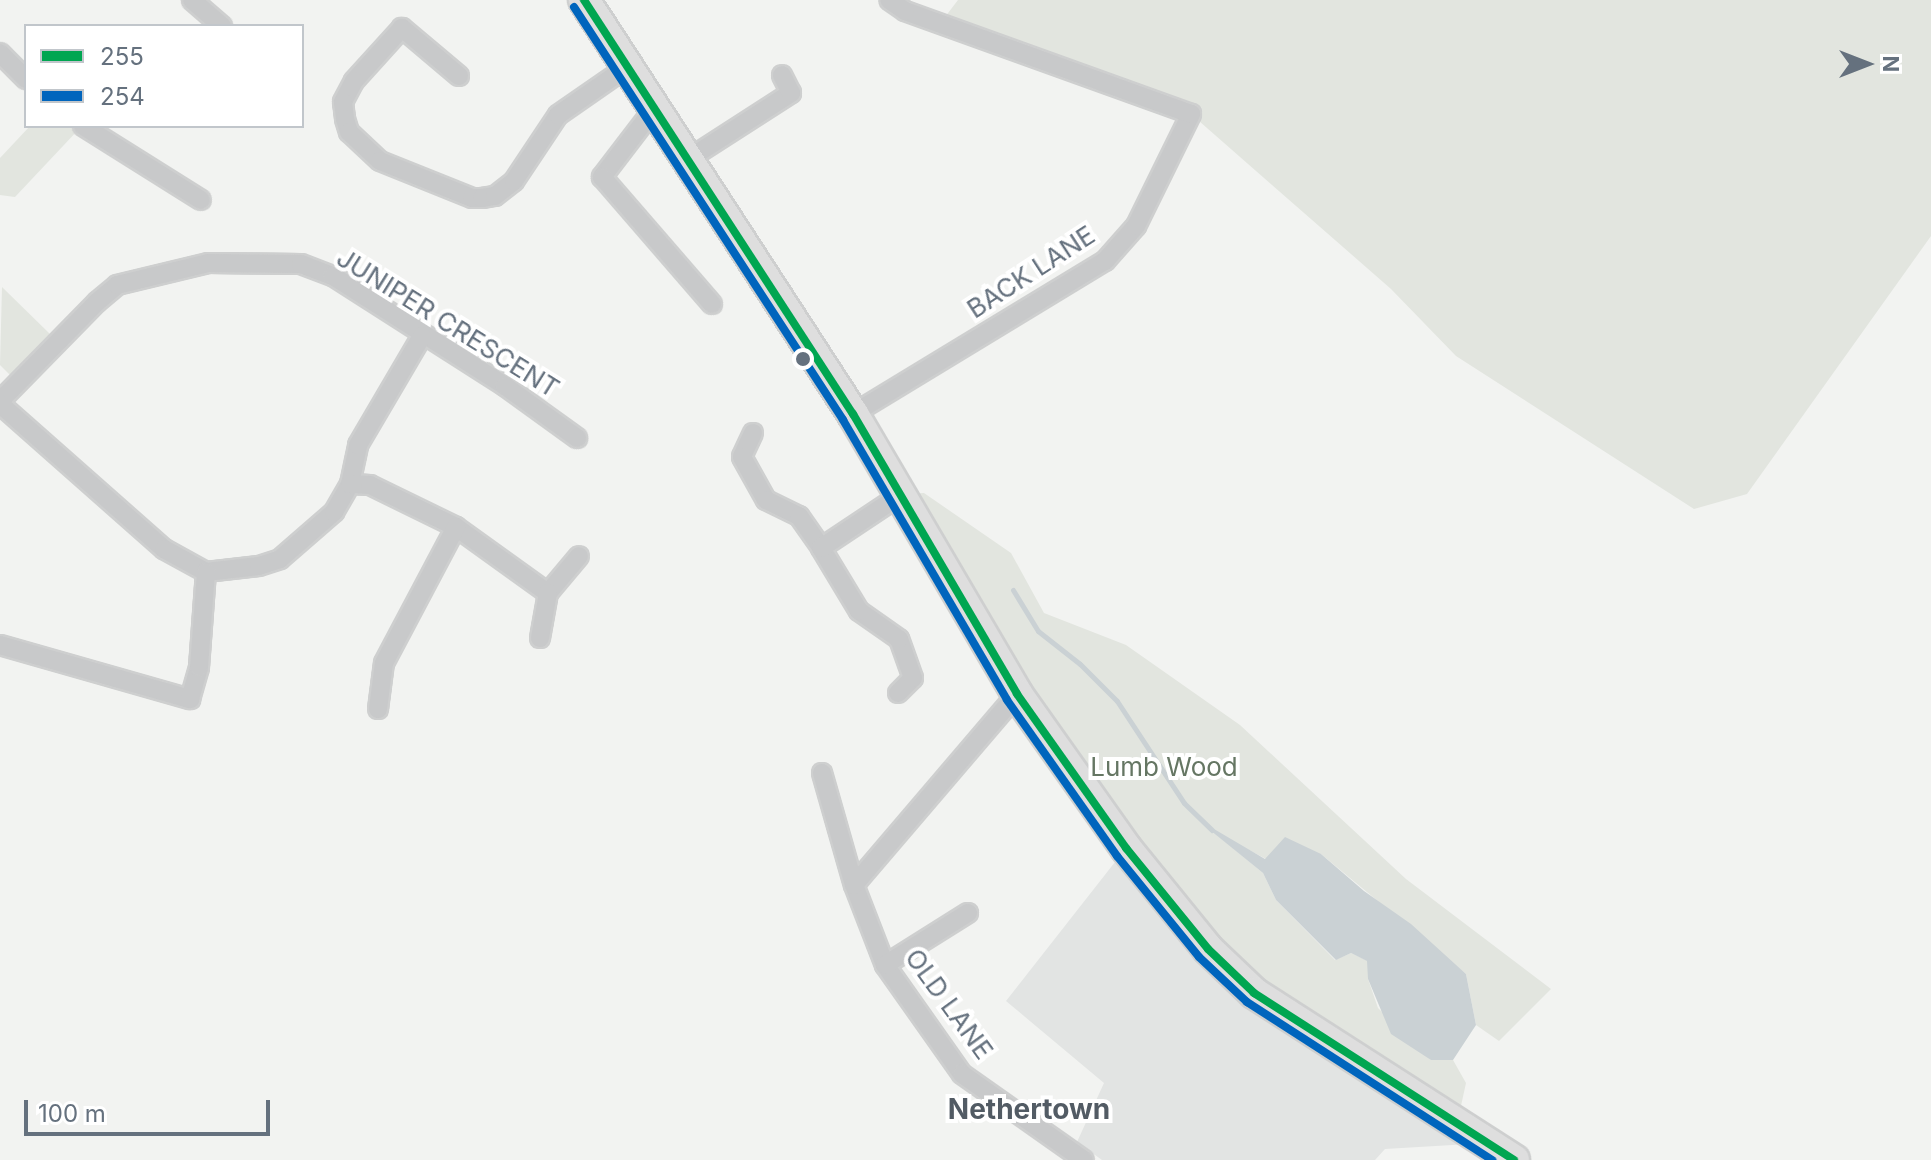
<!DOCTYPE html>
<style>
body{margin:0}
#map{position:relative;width:1931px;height:1160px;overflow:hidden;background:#f2f3f1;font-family:Inter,sans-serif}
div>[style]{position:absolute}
.built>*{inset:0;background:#e2e4e3}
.green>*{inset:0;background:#e2e5df}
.water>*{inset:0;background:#cad1d4}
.stream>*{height:5px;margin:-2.5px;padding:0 2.5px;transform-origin:2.5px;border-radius:2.5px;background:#cad1d4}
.roads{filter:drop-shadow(2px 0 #cecfcf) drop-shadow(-2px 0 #cecfcf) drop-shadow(0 2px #cecfcf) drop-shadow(0 -2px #cecfcf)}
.minor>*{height:18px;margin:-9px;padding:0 9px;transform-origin:9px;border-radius:9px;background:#c8c9ca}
.primary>*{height:30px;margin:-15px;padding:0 15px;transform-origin:15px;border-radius:15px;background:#dedede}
.bus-1>*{height:8px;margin:-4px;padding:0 4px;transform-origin:4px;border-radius:4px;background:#00a651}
.bus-2>*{height:8px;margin:-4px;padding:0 4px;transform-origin:4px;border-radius:4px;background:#0065bd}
.dots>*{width:22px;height:22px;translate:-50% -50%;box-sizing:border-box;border:4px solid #fff;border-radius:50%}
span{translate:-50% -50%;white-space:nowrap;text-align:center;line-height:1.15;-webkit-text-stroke:8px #fff;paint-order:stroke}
.street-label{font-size:26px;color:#65717e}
.park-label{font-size:26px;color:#657663}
.neighbourhood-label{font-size:28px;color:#525b64;font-weight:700}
.legend{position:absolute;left:24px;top:24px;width:280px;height:104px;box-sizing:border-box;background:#fff;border:2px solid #c1c6cb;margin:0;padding:10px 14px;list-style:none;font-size:24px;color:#65717e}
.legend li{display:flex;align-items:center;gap:16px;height:40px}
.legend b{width:40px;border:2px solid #c1c6cb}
.north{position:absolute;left:1827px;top:24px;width:80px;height:80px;-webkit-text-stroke:6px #fff;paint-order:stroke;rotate:90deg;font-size:22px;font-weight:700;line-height:32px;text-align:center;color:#65717e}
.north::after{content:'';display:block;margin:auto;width:28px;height:36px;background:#65717e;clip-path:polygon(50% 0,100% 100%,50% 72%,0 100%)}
.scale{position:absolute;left:24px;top:1100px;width:246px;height:36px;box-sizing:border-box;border:4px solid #65717e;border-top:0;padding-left:10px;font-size:24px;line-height:28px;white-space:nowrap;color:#65717e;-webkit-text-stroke:6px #fff;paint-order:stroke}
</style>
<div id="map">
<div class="built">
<i style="clip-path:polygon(1126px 848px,1486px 1143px,1385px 1149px,1375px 1160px,1102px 1160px,1077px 1142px,1104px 1083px,1006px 1001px)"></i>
</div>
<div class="green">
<i style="clip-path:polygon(958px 0,1931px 0,1931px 236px,1747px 494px,1694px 509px,1456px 356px,1391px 289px,1191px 114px,945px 17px)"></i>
<i style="clip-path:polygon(30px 126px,74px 126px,79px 129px,15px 197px,0 195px,0 158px)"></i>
<i style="clip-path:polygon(2px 287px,51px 335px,12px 377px,0 365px)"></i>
<i style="clip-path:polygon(924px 493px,1011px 553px,1044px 613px,1126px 645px,1240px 725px,1406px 879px,1551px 989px,1499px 1041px,1476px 1025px,1466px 974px,1321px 854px,1266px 859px,1211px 830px,1263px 873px,1276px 900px,1335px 960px,1351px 953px,1368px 961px,1368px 979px,1378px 1008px,1431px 1060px,1453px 1060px,1466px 1083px,1457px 1124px,1302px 1027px,1126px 848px,902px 494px)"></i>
</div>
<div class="water">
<i style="clip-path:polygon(1214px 829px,1265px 859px,1285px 837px,1321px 854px,1364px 891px,1411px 924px,1466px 974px,1476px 1025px,1453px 1060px,1431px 1060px,1391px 1034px,1368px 979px,1367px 961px,1351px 953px,1336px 960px,1276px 900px,1263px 873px,1210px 830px)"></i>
</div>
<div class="stream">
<i style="left:1013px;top:590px;width:48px;rotate:58.6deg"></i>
<i style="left:1038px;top:631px;width:53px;rotate:38.2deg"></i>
<i style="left:1080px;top:664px;width:52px;rotate:45deg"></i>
<i style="left:1117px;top:701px;width:122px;rotate:56.7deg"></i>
<i style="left:1184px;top:803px;width:39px;rotate:44deg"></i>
</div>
<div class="roads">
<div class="minor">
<i style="left:192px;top:0;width:40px;rotate:41deg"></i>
<i style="left:0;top:53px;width:37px;rotate:45deg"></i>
<i style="left:459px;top:76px;width:75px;rotate:-139.9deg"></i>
<i style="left:402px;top:28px;width:72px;rotate:132.2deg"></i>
<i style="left:354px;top:81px;width:24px;rotate:118deg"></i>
<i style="left:343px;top:102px;width:17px;rotate:83deg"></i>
<i style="left:345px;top:119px;width:14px;rotate:73deg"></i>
<i style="left:349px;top:132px;width:42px;rotate:43.1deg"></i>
<i style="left:380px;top:161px;width:99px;rotate:21.9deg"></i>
<i style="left:472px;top:198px;width:10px"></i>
<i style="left:482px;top:198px;width:13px;rotate:-9deg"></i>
<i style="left:495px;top:196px;width:24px;rotate:-38deg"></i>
<i style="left:514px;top:181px;width:79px;rotate:-56.3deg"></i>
<i style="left:558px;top:115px;width:84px;rotate:-34.8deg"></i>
<i style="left:654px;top:109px;width:86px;rotate:127.4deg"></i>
<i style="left:602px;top:177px;width:168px;rotate:49.1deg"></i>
<i style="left:83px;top:126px;width:139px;rotate:32.1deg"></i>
<i style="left:687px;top:160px;width:124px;rotate:-32.8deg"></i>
<i style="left:791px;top:93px;width:20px;rotate:-117deg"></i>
<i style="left:0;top:401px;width:139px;rotate:-45.6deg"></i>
<i style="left:97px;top:302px;width:26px;rotate:-40deg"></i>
<i style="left:117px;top:285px;width:94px;rotate:-13.6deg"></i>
<i style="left:208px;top:263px;width:93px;rotate:0.6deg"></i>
<i style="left:301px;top:264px;width:34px;rotate:21deg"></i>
<i style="left:333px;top:276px;width:204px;rotate:32.6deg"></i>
<i style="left:505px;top:386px;width:89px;rotate:35.8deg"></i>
<i style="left:0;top:404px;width:219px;rotate:41.5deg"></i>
<i style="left:164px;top:549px;width:48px;rotate:28.7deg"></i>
<i style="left:206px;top:572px;width:53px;rotate:-6.5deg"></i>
<i style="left:259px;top:566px;width:22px;rotate:-18deg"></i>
<i style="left:280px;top:559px;width:72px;rotate:-41deg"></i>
<i style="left:334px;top:512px;width:32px;rotate:-60deg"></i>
<i style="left:350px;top:484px;width:40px;rotate:-78deg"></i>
<i style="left:358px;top:445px;width:126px;rotate:-59.6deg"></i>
<i style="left:853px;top:414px;width:295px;rotate:-31.3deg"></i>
<i style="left:1105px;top:261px;width:47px;rotate:-48.5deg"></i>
<i style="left:1136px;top:226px;width:125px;rotate:-63.8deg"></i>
<i style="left:1191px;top:114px;width:304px;rotate:-160.2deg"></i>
<i style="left:905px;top:11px;width:19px;rotate:-145deg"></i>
<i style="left:753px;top:433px;width:26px;rotate:115deg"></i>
<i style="left:742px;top:457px;width:49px;rotate:60.8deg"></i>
<i style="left:766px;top:500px;width:37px;rotate:26deg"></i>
<i style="left:799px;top:516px;width:39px;rotate:55deg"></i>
<i style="left:350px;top:484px;width:20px;rotate:3deg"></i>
<i style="left:370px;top:485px;width:96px;rotate:26deg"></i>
<i style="left:456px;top:527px;width:113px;rotate:35.7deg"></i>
<i style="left:548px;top:593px;width:48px;rotate:-50deg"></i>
<i style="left:540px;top:638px;width:46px;rotate:-79.9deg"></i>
<i style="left:0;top:645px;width:198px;rotate:15.9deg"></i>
<i style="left:190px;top:699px;width:33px;rotate:-74deg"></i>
<i style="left:199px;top:667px;width:95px;rotate:-85.8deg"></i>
<i style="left:898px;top:693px;width:21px;rotate:-45deg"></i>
<i style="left:913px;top:678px;width:41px;rotate:-109.7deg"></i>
<i style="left:899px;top:639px;width:49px;rotate:-145deg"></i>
<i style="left:859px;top:611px;width:74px;rotate:-121.1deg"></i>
<i style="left:821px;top:548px;width:97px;rotate:-33.7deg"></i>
<i style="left:378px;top:709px;width:46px;rotate:-82.6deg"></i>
<i style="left:384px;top:663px;width:154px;rotate:-62.1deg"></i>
<i style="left:822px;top:773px;width:116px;rotate:74.1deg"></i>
<i style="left:854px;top:885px;width:86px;rotate:68.8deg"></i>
<i style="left:885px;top:965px;width:133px;rotate:54.8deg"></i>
<i style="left:962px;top:1074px;width:149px;rotate:35.2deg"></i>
<i style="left:854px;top:885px;width:251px;rotate:-49.5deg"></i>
<i style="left:885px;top:965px;width:98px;rotate:-32.1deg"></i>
</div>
<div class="primary">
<i style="left:584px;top:0;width:494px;rotate:57deg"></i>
<i style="left:853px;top:414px;width:324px;rotate:59.6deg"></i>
<i style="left:1017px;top:694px;width:189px;rotate:54.7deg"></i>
<i style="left:1126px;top:848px;width:130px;rotate:50.9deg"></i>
<i style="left:1208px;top:949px;width:64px;rotate:43.7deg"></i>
<i style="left:1254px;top:993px;width:309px;rotate:32.7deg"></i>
</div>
</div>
<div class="bus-1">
<i style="left:584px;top:0;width:494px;rotate:57deg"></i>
<i style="left:853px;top:414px;width:324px;rotate:59.6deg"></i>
<i style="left:1017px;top:694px;width:189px;rotate:54.7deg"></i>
<i style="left:1126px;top:848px;width:130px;rotate:50.9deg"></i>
<i style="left:1208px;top:949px;width:64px;rotate:43.7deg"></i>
<i style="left:1254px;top:993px;width:309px;rotate:32.7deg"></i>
</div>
<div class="bus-2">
<i style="left:574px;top:7px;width:493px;rotate:56.9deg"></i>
<i style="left:843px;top:420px;width:324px;rotate:59.6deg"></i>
<i style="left:1007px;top:700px;width:191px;rotate:54.8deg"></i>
<i style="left:1117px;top:856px;width:130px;rotate:50.9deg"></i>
<i style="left:1199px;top:957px;width:66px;rotate:43.2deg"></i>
<i style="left:1247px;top:1002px;width:292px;rotate:32.8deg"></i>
</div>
<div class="dots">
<i style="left:803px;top:359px;background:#65717e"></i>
</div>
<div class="street-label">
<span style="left:1031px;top:272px;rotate:-33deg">BACK LANE</span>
<span style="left:448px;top:323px;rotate:32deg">JUNIPER CRESCENT</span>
<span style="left:949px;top:1004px;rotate:54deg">OLD LANE</span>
</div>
<div class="park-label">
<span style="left:1164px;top:767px">Lumb Wood</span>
</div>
<div class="neighbourhood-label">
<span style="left:1029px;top:1109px">Nethertown</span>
</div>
<ul class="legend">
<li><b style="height:10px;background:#00a651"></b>255</li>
<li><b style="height:10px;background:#0065bd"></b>254</li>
</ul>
<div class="north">N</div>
<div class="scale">100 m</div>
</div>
